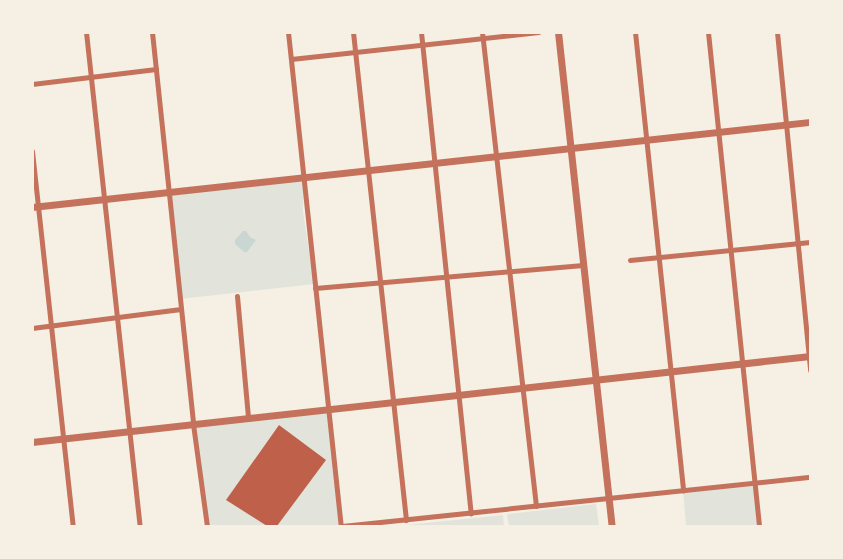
<!DOCTYPE html>
<style>
body{margin:0}
#map{position:relative;width:843px;height:559px;overflow:hidden;background:#f6efe4;font-family:Poppins,sans-serif}
div>[style]{position:absolute}
.green>*{inset:0;background:#e2e4dc}
.water>*{inset:0;background:#c9d6d2}
.building>*{inset:0;background:#bf614a}
.minor>*{height:5px;margin:-2.5px;padding:0 2.5px;transform-origin:2.5px;border-radius:2.5px;background:#c5725c}
.tertiary>*{height:7px;margin:-3.5px;padding:0 3.5px;transform-origin:3.5px;border-radius:3.5px;background:#c5725c}
span{translate:-50% -50%;white-space:nowrap;text-align:center;line-height:1.15;-webkit-text-stroke:4px #f6efe4;paint-order:stroke}
.frame{position:absolute;inset:0;border:34px solid #f6efe4;pointer-events:none}
</style>
<div id="map">
<div class="green">
<i style="clip-path:polygon(304px 178px,303px 211px,314px 284px,180px 299px,169px 192px)"></i>
<i style="clip-path:polygon(329px 409px,341px 526px,207px 526px,193px 424px)"></i>
<i style="clip-path:polygon(755px 483px,759px 526px,686px 526px,683px 490px)"></i>
<i style="clip-path:polygon(596px 504px,599px 526px,509px 526px,507px 514px)"></i>
<i style="clip-path:polygon(503px 515px,504px 526px,396px 526px)"></i>
</div>
<div class="water">
<i style="clip-path:polygon(243px 231px,246px 231px,250px 237px,256px 240px,247px 252px,244px 252px,235px 244px,235px 240px)"></i>
</div>
<div class="building">
<i style="clip-path:polygon(279px 425px,326px 460px,277px 526px,267px 526px,226px 500px)"></i>
</div>
<div class="minor">
<i style="left:86px;top:32px;width:497px;rotate:83.8deg"></i>
<i style="left:152px;top:32px;width:394px;rotate:84deg"></i>
<i style="left:193px;top:424px;width:103px;rotate:82.2deg"></i>
<i style="left:288px;top:32px;width:497px;rotate:83.9deg"></i>
<i style="left:353px;top:32px;width:491px;rotate:83.8deg"></i>
<i style="left:421px;top:32px;width:484px;rotate:84.1deg"></i>
<i style="left:482px;top:32px;width:477px;rotate:83.5deg"></i>
<i style="left:635px;top:32px;width:461px;rotate:84deg"></i>
<i style="left:708px;top:32px;width:497px;rotate:84.1deg"></i>
<i style="left:777px;top:32px;width:340px;rotate:84.4deg"></i>
<i style="left:291px;top:59px;width:249px;rotate:-6.2deg"></i>
<i style="left:32px;top:84px;width:125px;rotate:-6.9deg"></i>
<i style="left:32px;top:151px;width:377px;rotate:83.8deg"></i>
<i style="left:630px;top:260px;width:181px;rotate:-5.7deg"></i>
<i style="left:315px;top:288px;width:269px;rotate:-4.9deg"></i>
<i style="left:237px;top:296px;width:122px;rotate:84.8deg"></i>
<i style="left:32px;top:328px;width:150px;rotate:-7.3deg"></i>
<i style="left:342px;top:526px;width:471px;rotate:-6deg"></i>
</div>
<div class="tertiary">
<i style="left:558px;top:32px;width:497px;rotate:83.8deg"></i>
<i style="left:32px;top:207px;width:783px;rotate:-6.24deg"></i>
<i style="left:32px;top:442px;width:783px;rotate:-6.31deg"></i>
</div>
<div class="frame"></div>
</div>
